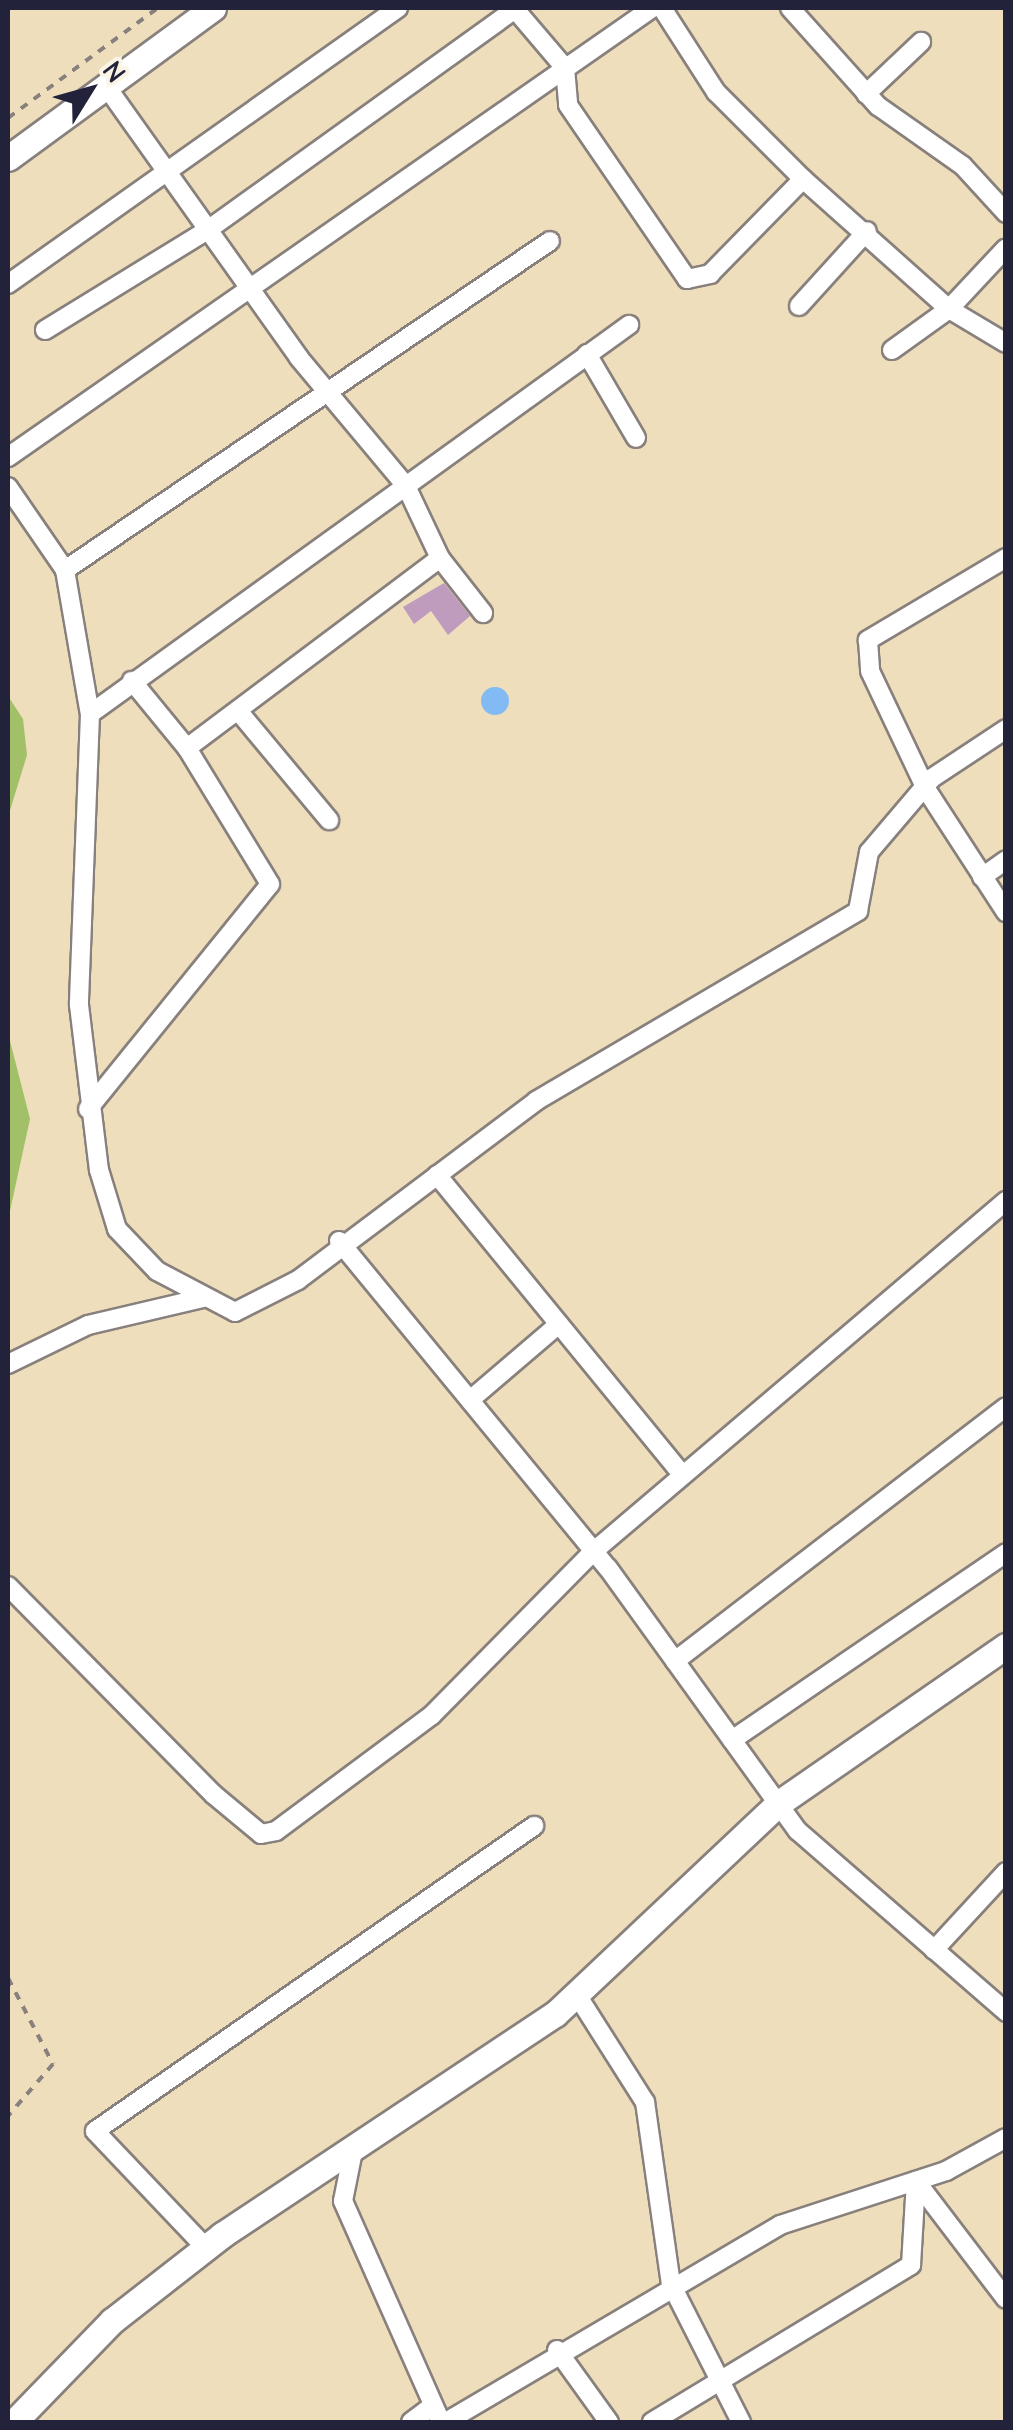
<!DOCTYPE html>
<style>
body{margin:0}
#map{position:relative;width:1013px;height:2430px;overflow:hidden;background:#eedebc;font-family:"Comic Neue",sans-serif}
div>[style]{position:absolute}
.green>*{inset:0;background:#a2c068}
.water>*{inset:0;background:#82bbf3}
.round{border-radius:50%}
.building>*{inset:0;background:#bf9bbe}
.path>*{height:4px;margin-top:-2px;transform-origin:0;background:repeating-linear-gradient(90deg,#88807c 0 8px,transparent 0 16px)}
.roads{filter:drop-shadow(2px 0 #88807c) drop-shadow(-2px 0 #88807c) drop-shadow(0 2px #88807c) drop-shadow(0 -2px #88807c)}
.street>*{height:18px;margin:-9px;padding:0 9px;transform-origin:9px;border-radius:9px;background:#fff}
.secondary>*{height:25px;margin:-12.5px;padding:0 12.5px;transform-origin:12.5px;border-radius:12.5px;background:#fff}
span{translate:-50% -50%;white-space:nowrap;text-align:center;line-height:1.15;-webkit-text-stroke:8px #fcf5e5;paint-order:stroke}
.frame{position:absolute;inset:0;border:10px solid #22223b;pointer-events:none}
.north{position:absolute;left:40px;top:40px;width:100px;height:100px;-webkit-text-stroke:8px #fcf5e5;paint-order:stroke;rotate:53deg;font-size:28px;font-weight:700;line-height:40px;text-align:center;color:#22223b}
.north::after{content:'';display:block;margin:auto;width:35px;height:45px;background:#22223b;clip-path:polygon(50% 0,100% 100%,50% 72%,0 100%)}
</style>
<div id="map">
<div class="green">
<i style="clip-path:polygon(8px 696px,23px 719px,27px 755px,8px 817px)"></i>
<i style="clip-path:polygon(8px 1033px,30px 1119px,8px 1220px)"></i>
</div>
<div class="water">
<i class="round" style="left:481px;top:687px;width:28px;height:28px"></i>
</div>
<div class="building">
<i style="clip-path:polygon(444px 583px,470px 616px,448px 635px,431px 611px,414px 624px,403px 607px)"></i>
</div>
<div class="path">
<i style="left:8px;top:118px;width:186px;rotate:-36.3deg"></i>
<i style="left:8px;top:1978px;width:97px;rotate:62.4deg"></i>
<i style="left:53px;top:2064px;width:69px;rotate:130.9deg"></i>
</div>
<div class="roads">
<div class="street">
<i style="left:514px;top:8px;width:79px;rotate:49.6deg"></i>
<i style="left:565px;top:68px;width:37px;rotate:85deg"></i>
<i style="left:568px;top:105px;width:211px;rotate:55.6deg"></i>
<i style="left:687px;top:279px;width:24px;rotate:-12deg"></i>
<i style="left:710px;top:274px;width:133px;rotate:-45.6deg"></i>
<i style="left:662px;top:8px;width:100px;rotate:57.3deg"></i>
<i style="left:716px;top:92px;width:123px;rotate:45deg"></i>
<i style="left:803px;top:179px;width:195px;rotate:41.7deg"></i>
<i style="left:949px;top:309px;width:66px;rotate:30.8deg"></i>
<i style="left:790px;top:8px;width:132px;rotate:48.1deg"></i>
<i style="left:878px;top:106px;width:104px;rotate:35.2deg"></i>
<i style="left:963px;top:166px;width:64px;rotate:47.5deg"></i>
<i style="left:106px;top:86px;width:334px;rotate:54.6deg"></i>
<i style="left:299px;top:358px;width:167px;rotate:50.1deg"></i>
<i style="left:406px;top:486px;width:80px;rotate:64.7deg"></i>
<i style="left:440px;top:558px;width:70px;rotate:52deg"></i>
<i style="left:866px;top:94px;width:76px;rotate:-43.4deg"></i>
<i style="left:8px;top:284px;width:478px;rotate:-35.3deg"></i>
<i style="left:799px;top:306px;width:101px;rotate:-47.8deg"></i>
<i style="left:45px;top:330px;width:193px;rotate:-31.6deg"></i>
<i style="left:209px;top:229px;width:377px;rotate:-35.7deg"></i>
<i style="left:892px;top:350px;width:70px;rotate:-35.7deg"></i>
<i style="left:949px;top:309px;width:83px;rotate:-46.9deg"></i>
<i style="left:587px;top:354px;width:97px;rotate:59.7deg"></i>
<i style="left:8px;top:457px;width:785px;rotate:-34.88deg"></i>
<i style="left:8px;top:487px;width:101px;rotate:55.5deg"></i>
<i style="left:65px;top:570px;width:146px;rotate:80.2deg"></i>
<i style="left:90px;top:714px;width:291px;rotate:92.2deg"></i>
<i style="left:79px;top:1005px;width:166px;rotate:83.1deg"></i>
<i style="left:99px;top:1170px;width:62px;rotate:73deg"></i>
<i style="left:117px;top:1229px;width:58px;rotate:46.4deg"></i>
<i style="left:157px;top:1271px;width:88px;rotate:27.7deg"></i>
<i style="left:235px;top:1312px;width:71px;rotate:-26.9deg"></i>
<i style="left:298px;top:1280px;width:298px;rotate:-36.9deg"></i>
<i style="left:536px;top:1101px;width:374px;rotate:-30.5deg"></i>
<i style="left:858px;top:911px;width:60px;rotate:-79.4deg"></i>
<i style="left:869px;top:852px;width:97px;rotate:-49.6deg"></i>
<i style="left:932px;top:778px;width:89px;rotate:-33.5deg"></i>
<i style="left:1006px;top:558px;width:161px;rotate:149.3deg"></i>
<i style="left:868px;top:640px;width:31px;rotate:86deg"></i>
<i style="left:870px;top:671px;width:131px;rotate:64.6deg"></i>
<i style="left:926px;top:789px;width:147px;rotate:57deg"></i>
<i style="left:65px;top:570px;width:586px;rotate:-34.15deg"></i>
<i style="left:239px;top:712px;width:141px;rotate:50.2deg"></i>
<i style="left:90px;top:714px;width:665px;rotate:-35.82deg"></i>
<i style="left:187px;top:748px;width:316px;rotate:-36.9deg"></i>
<i style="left:982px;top:877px;width:29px;rotate:-35deg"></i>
<i style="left:88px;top:1109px;width:289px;rotate:-51deg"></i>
<i style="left:270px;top:884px;width:159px;rotate:-121.4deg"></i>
<i style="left:187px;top:748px;width:87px;rotate:-129.4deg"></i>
<i style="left:437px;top:1175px;width:387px;rotate:50.7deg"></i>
<i style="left:339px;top:1241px;width:423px;rotate:50.6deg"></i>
<i style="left:608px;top:1568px;width:324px;rotate:54.2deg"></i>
<i style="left:798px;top:1831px;width:276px;rotate:41deg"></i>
<i style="left:8px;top:1364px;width:89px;rotate:-26deg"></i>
<i style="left:88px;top:1325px;width:118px;rotate:-13.2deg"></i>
<i style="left:470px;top:1400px;width:117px;rotate:-40.5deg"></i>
<i style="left:8px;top:1586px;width:292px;rotate:45.4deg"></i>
<i style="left:213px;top:1794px;width:62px;rotate:39.8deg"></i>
<i style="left:261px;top:1834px;width:15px;rotate:-11deg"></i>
<i style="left:276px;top:1831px;width:194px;rotate:-36.6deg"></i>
<i style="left:432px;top:1715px;width:231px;rotate:-45.4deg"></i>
<i style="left:594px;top:1551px;width:541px;rotate:-40.35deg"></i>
<i style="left:675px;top:1661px;width:417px;rotate:-37.5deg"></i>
<i style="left:732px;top:1740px;width:332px;rotate:-34.3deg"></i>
<i style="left:934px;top:1950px;width:106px;rotate:-47.3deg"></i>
<i style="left:577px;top:1995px;width:127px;rotate:57.6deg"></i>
<i style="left:645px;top:2102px;width:184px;rotate:81.9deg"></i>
<i style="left:671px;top:2284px;width:155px;rotate:63.1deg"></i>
<i style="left:352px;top:2156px;width:46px;rotate:101.3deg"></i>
<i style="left:343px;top:2201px;width:242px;rotate:66.1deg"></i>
<i style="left:916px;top:2181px;width:148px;rotate:52.7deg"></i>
<i style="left:206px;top:2248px;width:161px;rotate:-133.5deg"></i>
<i style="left:95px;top:2131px;width:535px;rotate:-34.79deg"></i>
<i style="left:557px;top:2350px;width:89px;rotate:54.2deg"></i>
<i style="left:411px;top:2422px;width:25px;rotate:-37deg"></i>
<i style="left:446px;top:2422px;width:388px;rotate:-30.5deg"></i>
<i style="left:780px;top:2225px;width:175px;rotate:-18deg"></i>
<i style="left:946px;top:2171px;width:68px;rotate:-28.8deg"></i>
<i style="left:652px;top:2422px;width:303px;rotate:-31.2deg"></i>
<i style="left:911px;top:2265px;width:84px;rotate:-86.6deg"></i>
</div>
<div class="secondary">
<i style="left:8px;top:158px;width:254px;rotate:-36.2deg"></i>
<i style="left:14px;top:2422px;width:141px;rotate:-45.9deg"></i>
<i style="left:112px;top:2321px;width:140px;rotate:-38deg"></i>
<i style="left:222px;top:2235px;width:400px;rotate:-33.6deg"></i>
<i style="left:555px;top:2014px;width:308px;rotate:-43.3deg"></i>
<i style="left:779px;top:1803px;width:276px;rotate:-34.7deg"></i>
</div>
</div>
<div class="frame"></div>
<div class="north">N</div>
</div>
